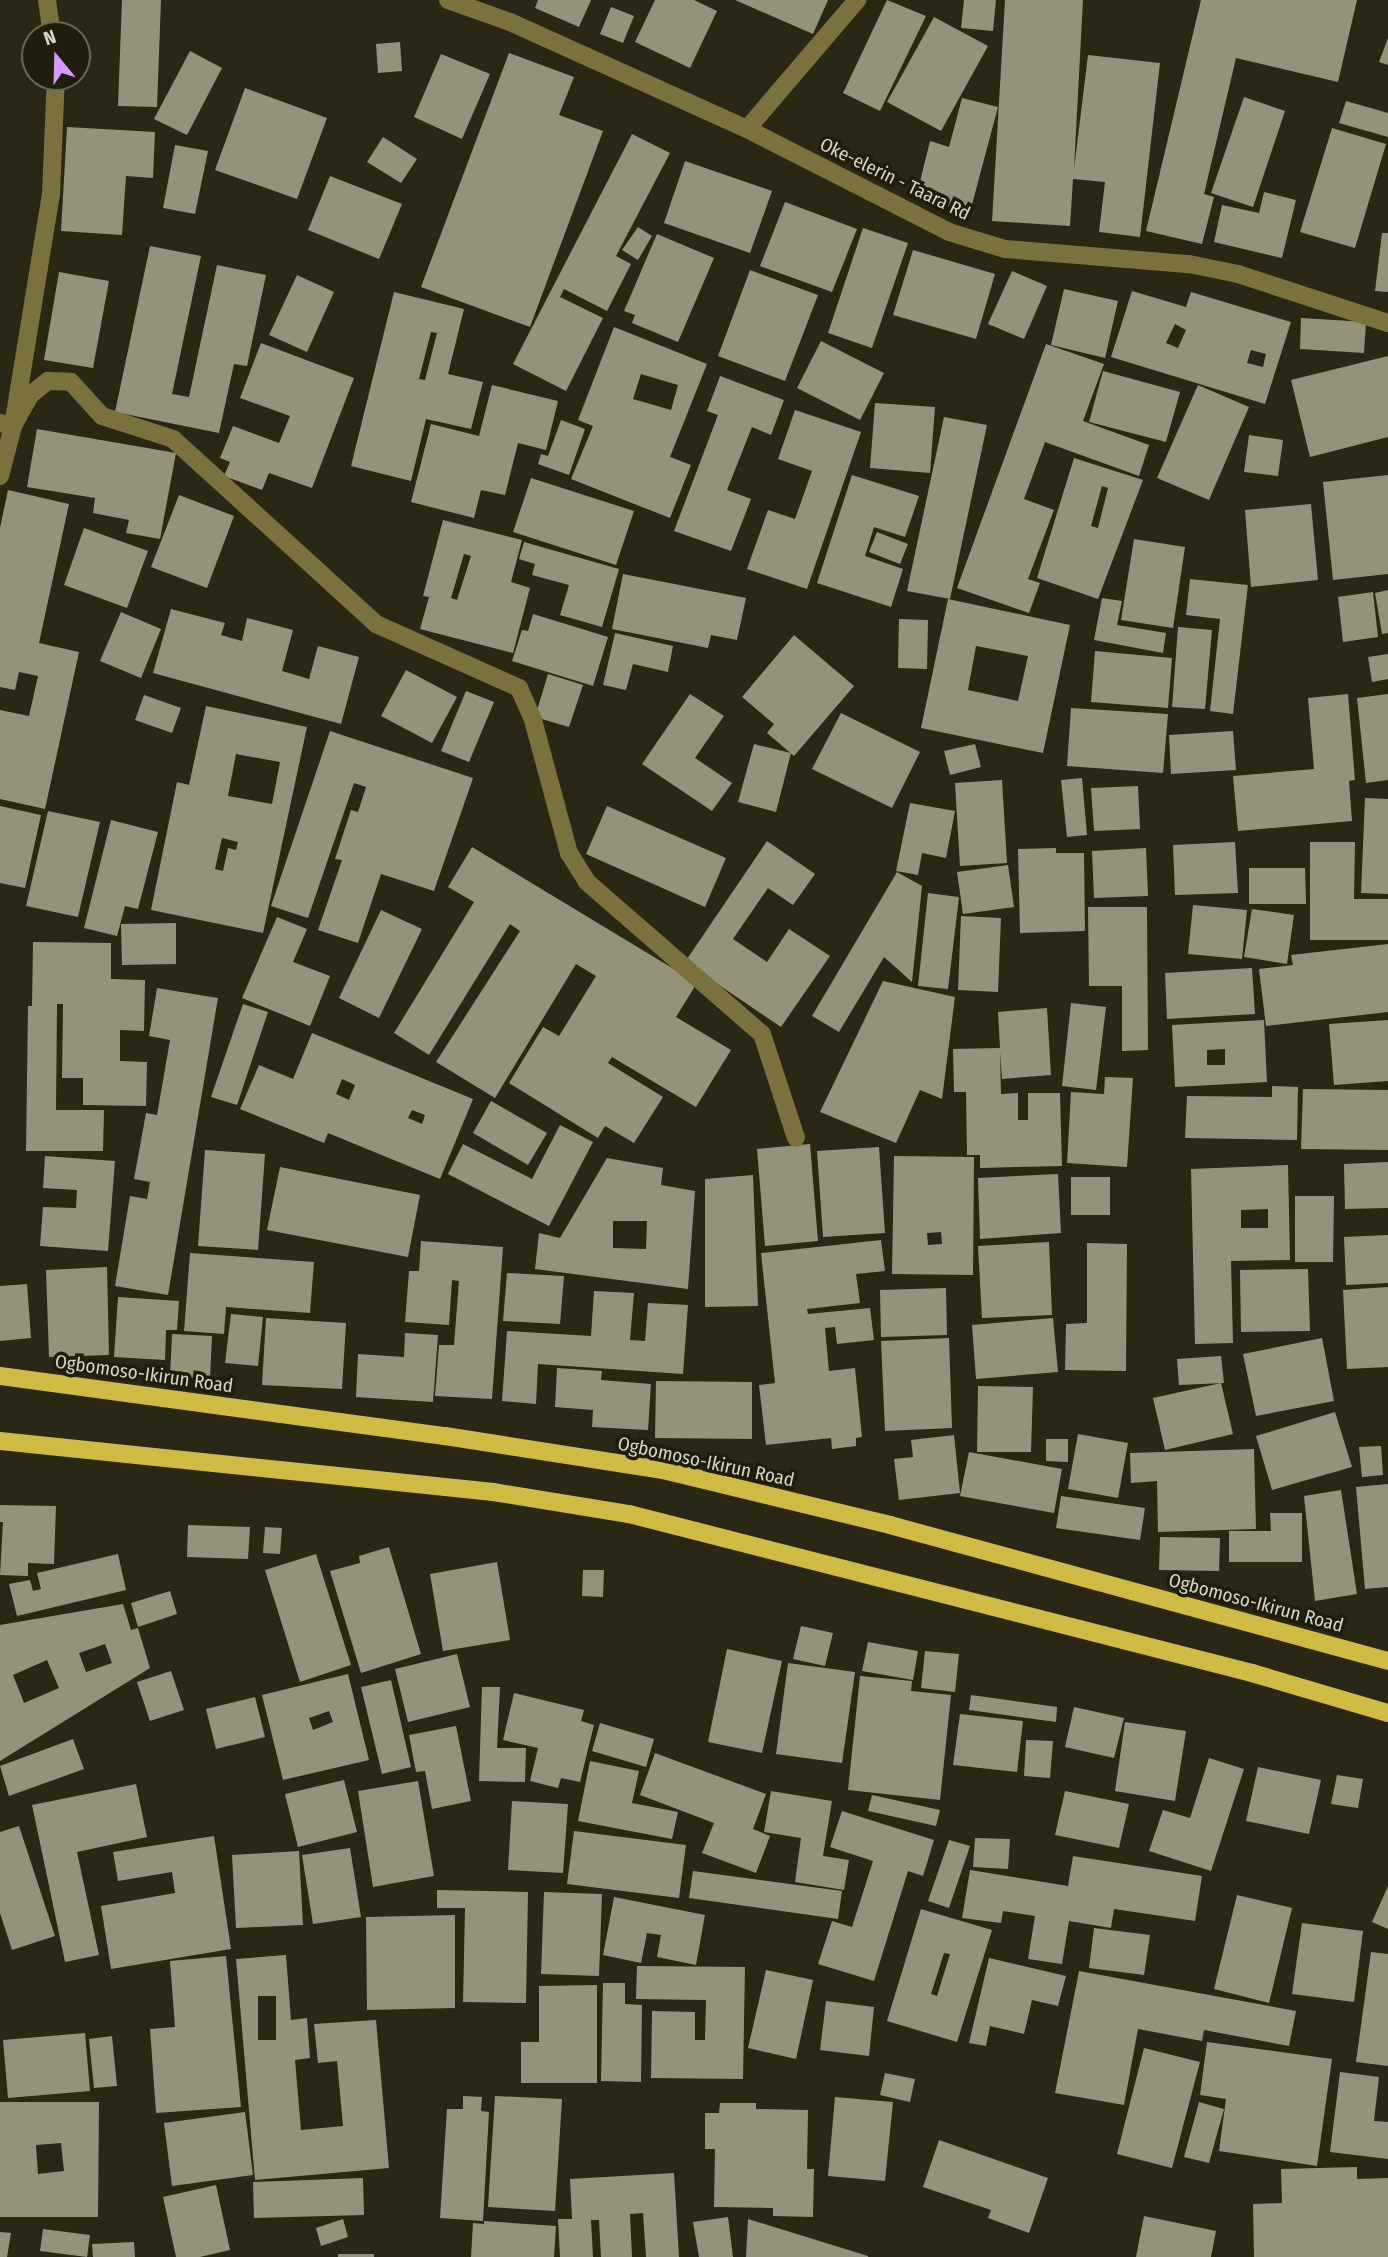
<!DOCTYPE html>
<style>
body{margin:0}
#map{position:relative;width:1388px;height:2257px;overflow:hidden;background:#2a2714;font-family:"Fira Sans Condensed",sans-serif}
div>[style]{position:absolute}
.building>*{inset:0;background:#95927b}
.minor>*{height:18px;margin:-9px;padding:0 9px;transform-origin:9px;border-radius:9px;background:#7a713c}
.major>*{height:18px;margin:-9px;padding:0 9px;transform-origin:9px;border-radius:9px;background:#cfbb44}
span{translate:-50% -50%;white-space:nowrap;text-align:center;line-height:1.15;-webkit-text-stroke:7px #201d0a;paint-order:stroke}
.street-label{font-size:19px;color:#d7d5c9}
.north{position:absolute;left:21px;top:21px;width:70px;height:70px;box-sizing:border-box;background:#201d0a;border:2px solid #696756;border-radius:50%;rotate:341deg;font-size:19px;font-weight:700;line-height:28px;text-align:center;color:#d7d5c9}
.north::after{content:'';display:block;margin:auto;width:24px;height:32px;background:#d39cfc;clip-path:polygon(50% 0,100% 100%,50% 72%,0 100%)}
</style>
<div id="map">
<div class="building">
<i style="clip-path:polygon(122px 0,161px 0,157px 107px,118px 106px)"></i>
<i style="clip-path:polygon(538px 0,591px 0,579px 27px,535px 8px)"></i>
<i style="clip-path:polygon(655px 0,694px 0,717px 11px,690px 68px,635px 42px)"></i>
<i style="clip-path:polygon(735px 0,828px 0,813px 34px)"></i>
<i style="clip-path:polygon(887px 0,926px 16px,880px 111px,843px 93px)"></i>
<i style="clip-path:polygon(964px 0,996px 0,993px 31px,961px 28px)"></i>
<i style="clip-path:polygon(1005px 0,1083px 0,1074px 169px,1088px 55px,1160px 63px,1140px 237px,1099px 232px,1105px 182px,1073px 179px,1070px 226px,992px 221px)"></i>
<i style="clip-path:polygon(1201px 0,1357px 0,1338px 82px,1236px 58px,1204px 194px,1214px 197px,1202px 244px,1146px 231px)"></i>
<i style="clip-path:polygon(611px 7px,634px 16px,623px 43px,600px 34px)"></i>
<i style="clip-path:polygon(934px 17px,988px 46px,941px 131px,887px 102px)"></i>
<i style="clip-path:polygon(1388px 38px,1388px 65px,1379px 62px)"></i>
<i style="clip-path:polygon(400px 42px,402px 71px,378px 73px,376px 44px)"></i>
<i style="clip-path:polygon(190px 51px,222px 68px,187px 135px,154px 119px)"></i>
<i style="clip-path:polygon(509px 53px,574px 77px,559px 115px,603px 131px,530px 327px,421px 287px)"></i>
<i style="clip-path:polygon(441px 54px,490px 74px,462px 139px,414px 117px)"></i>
<i style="clip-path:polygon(245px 88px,327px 118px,297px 199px,215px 170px)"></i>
<i style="clip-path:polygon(1244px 97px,1285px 111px,1253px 207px,1211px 193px)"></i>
<i style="clip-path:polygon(962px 98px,998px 107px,970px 212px,916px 198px,930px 141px,949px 147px)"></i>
<i style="clip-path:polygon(1346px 101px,1388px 113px,1388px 137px,1339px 123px)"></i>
<i style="clip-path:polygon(67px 127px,155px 132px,153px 178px,126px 176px,122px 235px,61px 231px)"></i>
<i style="clip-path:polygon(1332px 128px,1386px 144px,1355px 248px,1300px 232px)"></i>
<i style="clip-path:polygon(632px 134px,670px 153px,616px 256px,631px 264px,607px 311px,564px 289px,560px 297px,603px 318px,566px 391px,513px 364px)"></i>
<i style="clip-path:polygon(383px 137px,417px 159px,401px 183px,367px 162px)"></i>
<i style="clip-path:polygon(175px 145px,208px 151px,195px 214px,163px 208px)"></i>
<i style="clip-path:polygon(685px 161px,772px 191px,750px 253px,664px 223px)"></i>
<i style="clip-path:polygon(330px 176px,402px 204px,379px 259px,308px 230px)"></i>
<i style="clip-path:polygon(1264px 192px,1296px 200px,1282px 258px,1214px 242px,1222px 205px,1259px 213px)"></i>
<i style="clip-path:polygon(785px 202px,857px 229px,832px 292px,760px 266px)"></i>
<i style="clip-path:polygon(638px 227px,652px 236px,638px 260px,622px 250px)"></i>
<i style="clip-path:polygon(863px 228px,908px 243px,872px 348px,828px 333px)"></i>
<i style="clip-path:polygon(1382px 233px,1388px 233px,1388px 292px,1375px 291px)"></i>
<i style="clip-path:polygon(657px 234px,714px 258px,678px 342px,632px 323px,635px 315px,624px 311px)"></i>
<i style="clip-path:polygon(150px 246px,201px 256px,172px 394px,189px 397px,217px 265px,266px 275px,247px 366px,234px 364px,219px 433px,115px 412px)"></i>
<i style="clip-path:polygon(913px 250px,995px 274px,976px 339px,893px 315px)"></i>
<i style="clip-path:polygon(750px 270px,818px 295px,785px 381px,718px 356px)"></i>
<i style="clip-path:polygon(1012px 271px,1047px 286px,1024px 339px,988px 324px)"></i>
<i style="clip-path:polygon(59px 272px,109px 281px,93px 368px,44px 360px)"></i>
<i style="clip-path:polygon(297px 275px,334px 292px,307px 352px,269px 335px)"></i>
<i style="clip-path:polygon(1064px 289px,1118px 301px,1105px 358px,1051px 345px)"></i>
<i style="clip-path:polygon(evenodd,1132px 291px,1186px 307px,1191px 292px,1291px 322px,1265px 404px,1111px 357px,1132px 291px,1175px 324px,1186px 330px,1178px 348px,1166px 343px,1175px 324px,1132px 291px,1251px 350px,1266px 354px,1263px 367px,1247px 363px,1251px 350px)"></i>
<i style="clip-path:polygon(evenodd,394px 292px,464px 309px,448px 374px,483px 382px,471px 429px,426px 419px,411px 481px,351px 466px,394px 292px,431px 332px,437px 333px,425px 380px,419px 379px,431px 332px)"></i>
<i style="clip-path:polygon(1301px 318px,1366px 322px,1364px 353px,1300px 349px)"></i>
<i style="clip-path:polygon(evenodd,614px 327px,707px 364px,670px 457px,691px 465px,670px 518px,571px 479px,593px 426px,578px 420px,614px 327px,641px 374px,678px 385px,671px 410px,633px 399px,641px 374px)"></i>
<i style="clip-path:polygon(821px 341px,884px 373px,860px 420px,797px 388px)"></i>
<i style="clip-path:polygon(261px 343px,354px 378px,312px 488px,269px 473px,262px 490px,224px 476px,230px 462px,220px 458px,233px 426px,279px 443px,290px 416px,240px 398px)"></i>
<i style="clip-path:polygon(1046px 344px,1104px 364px,1083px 421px,1149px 445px,1139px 476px,1045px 442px,1024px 499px,1054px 510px,1028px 579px,1040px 583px,1029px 613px,957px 588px)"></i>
<i style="clip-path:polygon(1388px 356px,1388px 437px,1310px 457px,1291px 380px)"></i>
<i style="clip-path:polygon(1103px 371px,1180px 392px,1166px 442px,1089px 422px)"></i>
<i style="clip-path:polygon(720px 376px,784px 400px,771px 435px,752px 427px,727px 490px,751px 499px,731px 551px,674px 531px,718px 415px,707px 411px)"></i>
<i style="clip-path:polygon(492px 385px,558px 401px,546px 450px,518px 443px,505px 495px,481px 490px,474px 518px,411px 502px,431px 424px,479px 436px)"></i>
<i style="clip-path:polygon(1198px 385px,1249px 407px,1209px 500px,1157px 478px)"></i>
<i style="clip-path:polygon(875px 403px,935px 407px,930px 473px,870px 468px)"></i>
<i style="clip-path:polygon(795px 410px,861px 432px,807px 589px,747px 569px,768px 510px,795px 519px,812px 471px,778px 459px)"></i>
<i style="clip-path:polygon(944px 417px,987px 425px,950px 599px,907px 591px)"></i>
<i style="clip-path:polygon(561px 420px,585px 429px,569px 475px,538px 464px,541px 454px,548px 456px)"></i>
<i style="clip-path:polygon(37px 429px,176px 453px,160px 539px,126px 533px,129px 520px,93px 513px,95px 498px,27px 487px)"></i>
<i style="clip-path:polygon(1249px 435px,1283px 440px,1278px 476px,1244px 472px)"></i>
<i style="clip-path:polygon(evenodd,1074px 458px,1143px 480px,1098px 599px,1037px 578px,1074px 458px,1102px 486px,1108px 488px,1098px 528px,1091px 526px,1102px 486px)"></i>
<i style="clip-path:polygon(852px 475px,919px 496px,905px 537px,874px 527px,865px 556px,903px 569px,891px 607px,817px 583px)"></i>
<i style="clip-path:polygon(1388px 475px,1388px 574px,1333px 580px,1323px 482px)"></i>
<i style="clip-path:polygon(531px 478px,634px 511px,616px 565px,513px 532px)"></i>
<i style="clip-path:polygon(8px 490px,69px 504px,39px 643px,79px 652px,45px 809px,0 799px,0 710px,29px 716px,38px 676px,19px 672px,15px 690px,0 687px,0 528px)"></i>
<i style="clip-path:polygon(179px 495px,234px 516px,207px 588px,151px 567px)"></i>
<i style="clip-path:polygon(1311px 504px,1318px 580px,1251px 587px,1245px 510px)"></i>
<i style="clip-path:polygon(evenodd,443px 520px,522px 540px,511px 582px,530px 588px,513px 653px,420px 629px,429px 597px,423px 596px,443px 520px,464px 554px,471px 556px,457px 600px,451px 598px,464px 554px)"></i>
<i style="clip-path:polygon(84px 528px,148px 551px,127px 608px,64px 585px)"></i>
<i style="clip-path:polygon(877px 532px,908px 544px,900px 564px,869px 552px)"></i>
<i style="clip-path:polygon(1134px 539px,1185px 547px,1173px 628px,1121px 620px)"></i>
<i style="clip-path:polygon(524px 542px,619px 569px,602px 627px,560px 615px,569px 585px,532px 575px,535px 564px,519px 559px)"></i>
<i style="clip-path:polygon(623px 574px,746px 598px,737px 640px,711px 635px,708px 648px,612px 629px)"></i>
<i style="clip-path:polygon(1190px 579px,1248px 585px,1233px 714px,1210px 711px,1220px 619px,1186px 615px)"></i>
<i style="clip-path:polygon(1388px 590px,1388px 633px,1382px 634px,1375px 593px)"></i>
<i style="clip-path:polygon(1373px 592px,1378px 637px,1343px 642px,1338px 597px)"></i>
<i style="clip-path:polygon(1102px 598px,1122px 601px,1117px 625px,1166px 633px,1163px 653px,1094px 640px)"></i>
<i style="clip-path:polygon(evenodd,948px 599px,1070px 625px,1043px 753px,921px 728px,948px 599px,976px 646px,1028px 656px,1018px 701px,968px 690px,976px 646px)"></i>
<i style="clip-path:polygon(171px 609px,225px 623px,221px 635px,242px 641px,247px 618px,293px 630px,282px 671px,309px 679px,318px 646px,359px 657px,341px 724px,153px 673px)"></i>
<i style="clip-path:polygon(121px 612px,161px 629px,141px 678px,100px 661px)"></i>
<i style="clip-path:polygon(533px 614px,608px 637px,593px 686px,512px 661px,522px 630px,528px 631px)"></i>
<i style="clip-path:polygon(899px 619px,928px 620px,927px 669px,898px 668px)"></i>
<i style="clip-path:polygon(1178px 627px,1212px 630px,1205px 709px,1172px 707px)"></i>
<i style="clip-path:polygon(615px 633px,673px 646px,668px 672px,633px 664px,626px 690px,603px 685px)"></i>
<i style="clip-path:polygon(794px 635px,854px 686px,794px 756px,767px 733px,774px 724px,742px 697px)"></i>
<i style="clip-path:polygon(1095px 651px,1172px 658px,1168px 708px,1091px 702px)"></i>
<i style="clip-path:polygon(1388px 654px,1388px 679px,1372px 682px,1368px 657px)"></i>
<i style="clip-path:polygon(406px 670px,457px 697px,432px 743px,381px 716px)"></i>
<i style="clip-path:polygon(548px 674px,583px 685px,569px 727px,535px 717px)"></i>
<i style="clip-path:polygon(466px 691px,494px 702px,469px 762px,441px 751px)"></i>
<i style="clip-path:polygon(690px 694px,724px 716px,695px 758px,732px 783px,712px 811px,642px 764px)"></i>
<i style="clip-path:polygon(1348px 694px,1355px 780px,1349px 781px,1352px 821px,1238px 831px,1233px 776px,1314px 769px,1308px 698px)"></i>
<i style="clip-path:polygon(1388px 694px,1388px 780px,1366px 783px,1357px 698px)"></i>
<i style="clip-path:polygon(144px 695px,181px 708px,172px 733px,135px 720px)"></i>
<i style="clip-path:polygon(evenodd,206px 706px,307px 727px,263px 933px,151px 910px,177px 782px,189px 785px,206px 706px,236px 754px,280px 762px,272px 804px,228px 796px,236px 754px,206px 706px,222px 838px,238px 842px,236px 850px,228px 848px,223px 871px,215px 869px,222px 838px)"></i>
<i style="clip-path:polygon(1071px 708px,1168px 714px,1163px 773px,1067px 766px)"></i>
<i style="clip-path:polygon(841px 713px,920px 752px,892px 808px,812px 769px)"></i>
<i style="clip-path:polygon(330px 731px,473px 778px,434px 891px,381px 874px,358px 943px,318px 930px,342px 860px,335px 859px,351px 810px,358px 812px,366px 787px,354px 783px,308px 918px,271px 906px)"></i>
<i style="clip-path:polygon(1233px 731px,1236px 770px,1171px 774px,1169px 735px)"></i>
<i style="clip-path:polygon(754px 744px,791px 753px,776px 812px,738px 802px)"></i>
<i style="clip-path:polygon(975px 744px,981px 767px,950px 775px,944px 751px)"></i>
<i style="clip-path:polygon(1082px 778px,1087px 835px,1067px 837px,1061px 780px)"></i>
<i style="clip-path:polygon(1002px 780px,1007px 863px,960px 866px,955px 783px)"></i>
<i style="clip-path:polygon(1138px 786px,1140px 829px,1094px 831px,1091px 788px)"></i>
<i style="clip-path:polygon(1365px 798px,1388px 799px,1388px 894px,1361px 893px)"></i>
<i style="clip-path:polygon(910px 803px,955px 811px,946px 858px,922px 853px,918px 875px,896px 871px)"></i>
<i style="clip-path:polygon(0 806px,41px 815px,25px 888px,0 883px)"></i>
<i style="clip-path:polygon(607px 806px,726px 858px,705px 907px,586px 854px)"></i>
<i style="clip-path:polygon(48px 811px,100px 822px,78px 917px,26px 906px)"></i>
<i style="clip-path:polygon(111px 820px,158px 832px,138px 909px,125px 906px,117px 936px,84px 928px)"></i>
<i style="clip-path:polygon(767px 841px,815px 874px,793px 905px,768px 888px,733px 939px,767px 962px,789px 929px,830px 956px,781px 1027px,685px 962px)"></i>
<i style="clip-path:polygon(1235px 842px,1238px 893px,1175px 895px,1173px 845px)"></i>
<i style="clip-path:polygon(1310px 842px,1355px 842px,1354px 899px,1388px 899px,1388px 940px,1310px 940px)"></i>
<i style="clip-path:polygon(472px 847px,697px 983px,676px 1017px,731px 1050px,696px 1107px,612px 1057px,608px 1063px,663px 1097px,634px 1143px,605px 1126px,598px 1138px,509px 1083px,543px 1027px,559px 1036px,596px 976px,576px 964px,495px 1098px,436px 1062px,520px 931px,510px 924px,429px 1055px,394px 1033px,474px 902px,448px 887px)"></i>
<i style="clip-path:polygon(1056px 848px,1056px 853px,1084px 853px,1085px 931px,1020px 933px,1018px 849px)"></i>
<i style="clip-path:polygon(1146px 848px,1148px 896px,1094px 898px,1092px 851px)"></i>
<i style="clip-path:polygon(1008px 865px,1014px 907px,963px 914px,957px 872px)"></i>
<i style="clip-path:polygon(1249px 868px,1305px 868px,1306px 904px,1249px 904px)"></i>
<i style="clip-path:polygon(897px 872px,922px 886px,912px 982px,884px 957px,839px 1032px,812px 1016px)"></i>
<i style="clip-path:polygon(928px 893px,959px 897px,948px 989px,918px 986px)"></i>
<i style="clip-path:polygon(1193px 905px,1247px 910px,1242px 959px,1188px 954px)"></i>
<i style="clip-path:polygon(1088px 907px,1147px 907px,1148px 1050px,1122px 1051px,1122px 986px,1089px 986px)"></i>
<i style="clip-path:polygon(1252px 909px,1294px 915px,1287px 964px,1244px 957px)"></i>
<i style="clip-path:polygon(381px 910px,422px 929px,379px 1018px,339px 998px)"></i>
<i style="clip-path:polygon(961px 916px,1001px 918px,998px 992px,958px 990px)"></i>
<i style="clip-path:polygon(277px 917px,307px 929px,293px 962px,330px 976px,310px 1026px,242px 998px)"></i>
<i style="clip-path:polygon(176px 923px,176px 964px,122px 965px,121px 924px)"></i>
<i style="clip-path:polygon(33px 942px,111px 943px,111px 979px,145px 980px,144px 1031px,120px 1030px,120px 1061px,147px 1062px,146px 1106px,83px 1105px,83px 1078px,62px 1078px,63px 1004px,57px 1004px,56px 1110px,104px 1110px,103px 1151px,26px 1151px,28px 1006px,32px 1006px)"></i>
<i style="clip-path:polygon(1388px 944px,1388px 1012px,1266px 1026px,1259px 969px,1293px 965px,1291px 955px)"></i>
<i style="clip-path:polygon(1252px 968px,1255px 1014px,1167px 1019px,1165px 973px)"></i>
<i style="clip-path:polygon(883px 981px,955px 997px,942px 1099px,920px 1090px,896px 1143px,820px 1112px)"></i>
<i style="clip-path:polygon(157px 988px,218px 998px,168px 1295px,115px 1286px,130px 1196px,147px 1199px,150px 1182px,134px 1179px,146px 1113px,157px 1115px,170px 1040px,149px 1036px)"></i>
<i style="clip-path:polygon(1071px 1003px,1106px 1007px,1096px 1090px,1062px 1086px)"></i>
<i style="clip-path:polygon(243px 1004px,268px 1012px,237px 1105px,211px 1097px)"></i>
<i style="clip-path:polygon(1047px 1008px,1051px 1075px,1002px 1079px,1000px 1052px,1001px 1094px,1018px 1093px,1018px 1120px,1028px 1120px,1028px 1093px,1060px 1093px,1062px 1166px,980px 1168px,980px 1155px,967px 1155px,966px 1092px,954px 1092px,953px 1049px,1000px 1048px,998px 1012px)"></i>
<i style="clip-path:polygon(evenodd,1264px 1020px,1267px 1082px,1175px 1087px,1172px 1025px,1264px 1020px,1225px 1049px,1225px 1065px,1207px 1065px,1207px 1050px,1225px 1049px)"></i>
<i style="clip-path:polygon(1388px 1020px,1388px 1081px,1334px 1085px,1329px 1024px)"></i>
<i style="clip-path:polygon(evenodd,312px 1033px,473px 1099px,440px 1179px,328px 1133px,324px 1143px,240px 1109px,259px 1065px,293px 1079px,312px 1033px,342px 1079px,355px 1085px,349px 1100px,336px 1094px,342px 1079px,312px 1033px,412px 1110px,425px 1115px,422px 1124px,408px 1118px,412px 1110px)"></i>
<i style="clip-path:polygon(1105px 1077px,1133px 1078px,1127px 1167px,1067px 1163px,1071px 1092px,1104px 1094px)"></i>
<i style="clip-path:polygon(1272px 1086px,1298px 1087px,1297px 1140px,1185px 1138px,1187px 1096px,1272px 1097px)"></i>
<i style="clip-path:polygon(1303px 1089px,1388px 1090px,1388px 1150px,1301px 1149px)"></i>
<i style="clip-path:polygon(491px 1101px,547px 1133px,528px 1165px,473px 1133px)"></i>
<i style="clip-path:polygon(560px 1125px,593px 1142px,549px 1226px,448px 1174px,463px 1144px,532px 1179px)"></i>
<i style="clip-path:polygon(810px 1144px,818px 1241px,765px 1246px,757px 1149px)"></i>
<i style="clip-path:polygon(879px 1147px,885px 1233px,823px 1237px,817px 1151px)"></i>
<i style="clip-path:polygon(205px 1150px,265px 1154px,258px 1250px,198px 1246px)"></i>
<i style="clip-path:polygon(45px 1156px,115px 1161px,108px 1251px,40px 1246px,43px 1207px,76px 1208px,77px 1190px,43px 1188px)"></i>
<i style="clip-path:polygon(evenodd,894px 1156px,974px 1157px,973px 1275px,892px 1274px,894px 1156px,941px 1232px,942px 1244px,928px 1245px,927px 1233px,941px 1232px)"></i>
<i style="clip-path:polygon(evenodd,607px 1158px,663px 1168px,661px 1185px,695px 1191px,688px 1289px,535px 1269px,539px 1233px,560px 1238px,607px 1158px,613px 1221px,647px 1221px,646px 1249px,613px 1248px,613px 1221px)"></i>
<i style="clip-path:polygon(1388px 1162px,1388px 1208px,1345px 1209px,1344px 1164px)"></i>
<i style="clip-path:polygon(evenodd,1288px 1165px,1290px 1260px,1231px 1261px,1233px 1343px,1195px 1344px,1191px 1169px,1288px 1165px,1268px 1209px,1268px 1228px,1241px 1228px,1241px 1210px,1268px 1209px)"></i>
<i style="clip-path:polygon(280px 1167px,420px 1195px,408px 1257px,267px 1230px)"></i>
<i style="clip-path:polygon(1058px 1174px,1061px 1233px,980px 1239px,978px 1178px)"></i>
<i style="clip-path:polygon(753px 1175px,758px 1306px,705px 1307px,705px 1179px)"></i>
<i style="clip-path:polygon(1071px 1177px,1110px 1177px,1110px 1215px,1071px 1215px)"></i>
<i style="clip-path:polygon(1295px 1196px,1334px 1196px,1333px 1262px,1295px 1262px)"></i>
<i style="clip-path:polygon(1388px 1235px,1388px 1283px,1346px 1285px,1344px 1237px)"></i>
<i style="clip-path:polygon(881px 1240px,885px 1271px,856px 1274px,860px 1303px,807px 1309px,808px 1314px,870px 1308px,874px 1340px,837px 1344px,835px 1327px,825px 1328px,829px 1371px,855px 1368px,862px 1437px,856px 1438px,856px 1446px,832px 1449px,831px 1438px,766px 1445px,759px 1385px,775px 1383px,761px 1253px)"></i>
<i style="clip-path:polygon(421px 1241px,503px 1247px,492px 1399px,435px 1396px,439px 1345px,454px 1345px,459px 1281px,452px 1280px,449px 1325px,405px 1322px,409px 1271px,419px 1271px)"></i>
<i style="clip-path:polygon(1049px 1242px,1052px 1315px,982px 1318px,978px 1246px)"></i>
<i style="clip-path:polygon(1087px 1243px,1127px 1244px,1126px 1371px,1065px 1370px,1066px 1324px,1087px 1323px)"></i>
<i style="clip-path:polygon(190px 1253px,314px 1262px,310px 1313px,226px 1307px,224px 1334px,184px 1331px)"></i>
<i style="clip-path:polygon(107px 1267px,109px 1355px,49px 1357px,46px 1270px)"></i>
<i style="clip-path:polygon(1308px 1269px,1310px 1331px,1241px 1332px,1240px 1270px)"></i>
<i style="clip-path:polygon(507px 1273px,564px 1276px,560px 1324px,503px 1321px)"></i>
<i style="clip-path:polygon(27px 1284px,31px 1338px,0 1341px,0 1286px)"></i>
<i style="clip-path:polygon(1388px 1287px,1388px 1367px,1347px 1369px,1343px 1290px)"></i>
<i style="clip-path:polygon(946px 1288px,947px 1335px,881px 1337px,880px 1290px)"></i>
<i style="clip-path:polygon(594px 1291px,634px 1293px,630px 1340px,645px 1341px,648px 1303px,688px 1305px,683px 1374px,538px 1364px,536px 1404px,502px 1401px,507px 1331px,591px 1336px)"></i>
<i style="clip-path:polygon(118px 1297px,179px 1301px,177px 1330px,166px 1330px,165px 1360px,114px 1357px)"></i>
<i style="clip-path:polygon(231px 1314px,263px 1317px,258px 1366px,225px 1363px)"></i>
<i style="clip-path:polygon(266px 1318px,346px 1323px,342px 1389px,262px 1385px)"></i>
<i style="clip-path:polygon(1053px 1318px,1058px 1372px,976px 1379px,972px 1325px)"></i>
<i style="clip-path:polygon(405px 1333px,438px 1335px,433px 1402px,356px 1397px,358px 1354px,404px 1357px)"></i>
<i style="clip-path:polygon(172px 1334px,212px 1336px,210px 1379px,170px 1377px)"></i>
<i style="clip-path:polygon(949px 1338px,952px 1428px,885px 1431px,881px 1341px)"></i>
<i style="clip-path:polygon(1322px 1338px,1334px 1401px,1256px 1416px,1243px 1354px)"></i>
<i style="clip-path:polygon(1221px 1356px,1224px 1383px,1179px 1385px,1177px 1359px)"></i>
<i style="clip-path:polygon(557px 1368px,602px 1371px,601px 1380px,651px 1384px,648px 1430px,592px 1427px,593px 1410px,555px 1407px)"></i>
<i style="clip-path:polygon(656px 1381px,752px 1382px,752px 1439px,655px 1438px)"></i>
<i style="clip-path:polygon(1221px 1383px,1233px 1434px,1165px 1450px,1153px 1398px)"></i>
<i style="clip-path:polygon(978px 1386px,1033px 1387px,1031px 1452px,977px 1452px)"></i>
<i style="clip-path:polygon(1335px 1412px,1352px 1467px,1272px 1490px,1256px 1436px)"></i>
<i style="clip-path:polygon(1078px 1434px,1128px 1443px,1118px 1498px,1068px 1489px)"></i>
<i style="clip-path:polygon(954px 1435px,960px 1493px,899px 1500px,894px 1459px,913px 1457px,911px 1440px)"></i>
<i style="clip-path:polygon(1046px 1439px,1068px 1439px,1068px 1462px,1046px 1461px)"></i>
<i style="clip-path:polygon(1381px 1446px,1383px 1475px,1362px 1477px,1359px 1447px)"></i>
<i style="clip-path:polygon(1254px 1449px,1256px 1529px,1158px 1532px,1157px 1481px,1131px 1483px,1130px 1453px)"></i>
<i style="clip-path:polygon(969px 1452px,1062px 1469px,1054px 1513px,960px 1496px)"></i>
<i style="clip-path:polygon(1388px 1484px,1388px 1587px,1365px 1589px,1356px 1487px)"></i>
<i style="clip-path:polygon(1341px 1490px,1357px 1594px,1315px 1601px,1304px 1496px)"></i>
<i style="clip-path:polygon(1061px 1496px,1145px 1508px,1140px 1540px,1056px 1528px)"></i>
<i style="clip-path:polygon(0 1505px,56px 1506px,54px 1564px,28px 1563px,28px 1576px,0 1575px,3px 1522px,0 1522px)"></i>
<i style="clip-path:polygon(1270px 1513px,1302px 1513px,1302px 1562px,1229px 1562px,1229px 1531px,1271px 1531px)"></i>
<i style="clip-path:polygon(188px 1525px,250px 1527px,248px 1559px,187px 1557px)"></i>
<i style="clip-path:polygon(265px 1527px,282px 1528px,280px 1554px,263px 1553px)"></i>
<i style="clip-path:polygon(1160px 1537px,1220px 1538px,1219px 1571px,1159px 1570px)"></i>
<i style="clip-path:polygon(389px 1547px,421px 1654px,361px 1673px,330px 1571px,360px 1563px,359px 1556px)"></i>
<i style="clip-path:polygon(118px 1554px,126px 1590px,17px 1616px,9px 1584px,30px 1580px,33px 1591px,41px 1589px,37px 1573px)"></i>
<i style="clip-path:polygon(316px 1554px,351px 1665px,300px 1682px,265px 1570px)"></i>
<i style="clip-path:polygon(497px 1562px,510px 1640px,443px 1651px,430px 1574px)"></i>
<i style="clip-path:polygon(583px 1570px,604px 1570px,603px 1597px,582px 1596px)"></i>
<i style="clip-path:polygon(170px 1591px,177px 1614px,138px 1627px,131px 1603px)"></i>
<i style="clip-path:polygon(evenodd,123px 1604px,131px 1630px,138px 1628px,150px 1668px,0 1761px,0 1625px,123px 1604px,105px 1644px,112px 1663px,86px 1672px,79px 1653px,105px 1644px,123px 1604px,47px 1660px,59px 1688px,24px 1703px,13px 1675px,47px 1660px)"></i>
<i style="clip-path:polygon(801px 1626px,833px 1633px,825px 1666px,793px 1659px)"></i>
<i style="clip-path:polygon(868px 1642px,918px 1651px,913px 1680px,862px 1671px)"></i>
<i style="clip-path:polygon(727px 1649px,782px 1661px,762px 1753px,708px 1742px)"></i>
<i style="clip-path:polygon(925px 1651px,959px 1654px,955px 1692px,921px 1688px)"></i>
<i style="clip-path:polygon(457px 1654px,470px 1707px,408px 1722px,395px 1669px)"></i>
<i style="clip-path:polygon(788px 1663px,855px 1672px,842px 1763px,776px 1754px)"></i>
<i style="clip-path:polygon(171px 1671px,184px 1710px,150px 1721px,137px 1682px)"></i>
<i style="clip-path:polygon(evenodd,348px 1674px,369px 1760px,283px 1780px,262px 1695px,348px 1674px,329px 1711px,333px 1722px,313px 1730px,309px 1718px,329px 1711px)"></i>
<i style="clip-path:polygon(860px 1676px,912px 1681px,911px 1691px,951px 1695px,940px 1800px,848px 1790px)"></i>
<i style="clip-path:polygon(391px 1680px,411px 1767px,382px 1774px,361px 1687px)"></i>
<i style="clip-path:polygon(482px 1687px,500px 1687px,497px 1748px,526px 1748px,525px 1782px,479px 1781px)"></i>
<i style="clip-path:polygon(514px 1693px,584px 1710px,581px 1721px,594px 1725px,580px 1782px,561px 1778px,558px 1788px,530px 1781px,538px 1748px,503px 1740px)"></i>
<i style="clip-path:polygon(971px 1695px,1057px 1707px,1056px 1722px,969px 1710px)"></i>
<i style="clip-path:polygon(255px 1697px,265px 1737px,216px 1749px,206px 1709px)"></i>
<i style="clip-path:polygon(1074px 1707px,1124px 1718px,1114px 1758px,1065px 1747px)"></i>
<i style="clip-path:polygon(960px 1714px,1023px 1721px,1017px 1772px,953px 1765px)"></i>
<i style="clip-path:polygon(1125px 1722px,1186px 1731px,1175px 1801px,1115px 1791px)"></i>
<i style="clip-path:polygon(600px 1723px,654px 1739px,646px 1767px,592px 1751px)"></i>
<i style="clip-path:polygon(456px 1726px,471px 1801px,432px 1809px,425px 1771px,416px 1772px,409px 1735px)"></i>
<i style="clip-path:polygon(73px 1739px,84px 1769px,9px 1796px,0 1766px)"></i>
<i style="clip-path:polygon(1026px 1740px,1053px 1741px,1050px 1778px,1024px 1776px)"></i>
<i style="clip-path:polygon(655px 1753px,766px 1794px,753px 1829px,770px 1836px,756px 1873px,702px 1853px,714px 1823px,640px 1795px)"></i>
<i style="clip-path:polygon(1209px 1758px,1244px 1769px,1211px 1871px,1149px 1851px,1163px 1810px,1190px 1818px)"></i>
<i style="clip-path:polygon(590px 1761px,639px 1771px,632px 1803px,678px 1812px,672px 1839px,578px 1821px)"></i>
<i style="clip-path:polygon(1258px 1767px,1321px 1780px,1309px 1834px,1246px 1821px)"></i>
<i style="clip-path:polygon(1337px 1775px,1363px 1779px,1358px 1808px,1331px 1804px)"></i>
<i style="clip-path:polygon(344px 1780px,357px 1832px,298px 1847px,285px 1794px)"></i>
<i style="clip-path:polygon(418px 1781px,434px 1876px,373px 1887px,358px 1791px)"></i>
<i style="clip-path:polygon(136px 1784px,147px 1837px,77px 1852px,99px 1955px,65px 1962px,32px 1805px)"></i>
<i style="clip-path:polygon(771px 1791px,832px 1801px,823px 1856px,849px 1860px,844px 1890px,795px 1882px,801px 1838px,764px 1832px)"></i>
<i style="clip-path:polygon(1065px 1791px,1129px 1804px,1119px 1848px,1055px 1835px)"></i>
<i style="clip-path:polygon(872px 1795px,940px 1810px,936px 1826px,868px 1811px)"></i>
<i style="clip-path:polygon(512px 1801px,568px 1804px,563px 1873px,508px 1870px)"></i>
<i style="clip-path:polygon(842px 1811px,934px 1840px,923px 1876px,908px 1871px,874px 1981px,818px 1964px,832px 1921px,852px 1927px,873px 1861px,830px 1847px)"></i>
<i style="clip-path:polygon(19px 1826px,55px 1936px,12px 1950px,0 1913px,0 1832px)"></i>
<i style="clip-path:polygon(574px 1831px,686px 1845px,679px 1898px,567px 1884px)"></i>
<i style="clip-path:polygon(214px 1836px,231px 1949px,111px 1969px,101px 1906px,175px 1893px,172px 1872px,118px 1881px,113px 1852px)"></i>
<i style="clip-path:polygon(975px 1838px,1010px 1839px,1008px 1869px,973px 1867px)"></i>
<i style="clip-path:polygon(949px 1840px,970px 1846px,949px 1908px,928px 1901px)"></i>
<i style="clip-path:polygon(350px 1848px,361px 1917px,313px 1924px,302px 1855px)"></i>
<i style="clip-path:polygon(299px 1851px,303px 1925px,236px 1928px,232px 1855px)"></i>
<i style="clip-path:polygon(1073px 1856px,1202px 1876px,1195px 1921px,1114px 1909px,1111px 1928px,1069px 1921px,1062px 1964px,1028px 1959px,1035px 1916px,1003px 1911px,1001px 1923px,962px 1918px,970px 1870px,1068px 1886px)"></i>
<i style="clip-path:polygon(693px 1871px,842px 1891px,838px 1919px,689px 1898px)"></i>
<i style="clip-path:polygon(1388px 1886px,1388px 1929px,1372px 1922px)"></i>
<i style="clip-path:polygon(437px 1890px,528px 1892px,526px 2003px,463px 2002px,465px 1908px,437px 1908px)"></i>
<i style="clip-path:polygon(544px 1892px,602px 1894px,599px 1976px,541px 1974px)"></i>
<i style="clip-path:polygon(1237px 1895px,1292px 1908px,1269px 2003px,1214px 1989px)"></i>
<i style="clip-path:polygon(614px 1897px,705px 1915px,696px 1965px,657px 1957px,661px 1935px,647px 1933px,641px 1963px,603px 1955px)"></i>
<i style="clip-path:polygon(evenodd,921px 1909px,992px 1930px,957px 2042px,887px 2021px,921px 1909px,944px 1953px,950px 1954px,937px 1996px,931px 1994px,944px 1953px)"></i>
<i style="clip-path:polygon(455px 1915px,455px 2008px,367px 2010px,366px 1917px)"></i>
<i style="clip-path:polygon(1302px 1923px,1363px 1931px,1354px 2002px,1292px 1994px)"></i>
<i style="clip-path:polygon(1094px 1928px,1150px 1935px,1144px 1975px,1089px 1968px)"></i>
<i style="clip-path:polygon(1371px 1952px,1388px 1954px,1388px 2066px,1356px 2062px)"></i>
<i style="clip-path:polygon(evenodd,286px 1955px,291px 2020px,307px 2018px,310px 2058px,295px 2060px,301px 2130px,343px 2126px,337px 2061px,318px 2063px,314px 2024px,376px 2020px,389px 2168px,255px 2180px,236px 1959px,286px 1955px,258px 1996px,276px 1996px,276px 2040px,258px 2040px,258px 1996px)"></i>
<i style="clip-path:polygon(226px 1956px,241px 2107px,156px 2113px,150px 2029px,175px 2027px,170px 1961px)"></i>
<i style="clip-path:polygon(989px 1958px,1066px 1976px,1058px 2006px,1032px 2000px,1024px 2034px,990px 2026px,986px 2046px,969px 2043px)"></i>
<i style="clip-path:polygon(637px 1966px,745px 1967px,743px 2079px,651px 2078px,652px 2011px,695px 2012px,695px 2040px,705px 2040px,706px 2000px,636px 1999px)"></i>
<i style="clip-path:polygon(766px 1970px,813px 1980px,796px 2059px,748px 2048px)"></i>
<i style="clip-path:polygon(1079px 1971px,1296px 2011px,1289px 2046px,1204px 2030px,1202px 2041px,1138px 2029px,1124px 2105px,1055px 2093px)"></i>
<i style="clip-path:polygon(603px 1983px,625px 1983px,625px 2004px,642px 2005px,641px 2082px,601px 2081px)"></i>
<i style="clip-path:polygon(597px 1985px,597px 2083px,521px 2083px,521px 2042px,539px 2042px,539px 1986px)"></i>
<i style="clip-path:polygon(826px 2001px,874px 2007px,869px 2056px,820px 2050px)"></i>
<i style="clip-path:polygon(85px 2033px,90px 2091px,8px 2098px,3px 2040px)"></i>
<i style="clip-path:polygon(112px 2036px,117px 2086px,94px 2088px,89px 2039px)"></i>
<i style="clip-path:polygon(1207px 2042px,1332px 2059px,1317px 2166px,1219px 2151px,1226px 2099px,1200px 2095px)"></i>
<i style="clip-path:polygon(1144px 2048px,1200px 2062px,1172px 2168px,1117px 2154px)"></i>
<i style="clip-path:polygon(1340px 2072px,1379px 2077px,1374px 2121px,1388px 2122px,1388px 2159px,1330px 2152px)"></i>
<i style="clip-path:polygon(885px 2073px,915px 2079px,910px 2102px,880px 2095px)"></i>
<i style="clip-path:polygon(463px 2096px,482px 2097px,481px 2111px,489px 2112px,483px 2221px,440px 2218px,447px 2109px,463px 2109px)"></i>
<i style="clip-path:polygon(495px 2096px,562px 2099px,555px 2211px,488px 2207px)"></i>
<i style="clip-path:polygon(835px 2097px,893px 2102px,885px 2181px,828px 2176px)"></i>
<i style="clip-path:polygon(evenodd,0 2102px,99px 2102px,98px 2217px,0 2217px,0 2102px,61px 2143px,64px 2171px,38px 2174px,36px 2145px,61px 2143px)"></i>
<i style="clip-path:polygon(1199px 2102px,1224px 2109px,1209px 2163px,1184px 2157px)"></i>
<i style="clip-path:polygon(720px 2103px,756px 2103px,756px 2109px,808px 2110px,807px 2169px,814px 2169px,813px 2217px,773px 2216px,773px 2208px,714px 2207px,715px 2149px,705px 2149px,705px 2113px,719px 2113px)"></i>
<i style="clip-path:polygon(245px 2112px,253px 2175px,172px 2186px,164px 2123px)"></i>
<i style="clip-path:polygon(939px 2140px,1048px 2178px,1029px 2233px,988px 2218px,991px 2210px,923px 2187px)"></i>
<i style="clip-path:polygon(1357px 2167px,1357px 2179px,1388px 2178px,1388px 2257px,1254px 2257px,1253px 2204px,1282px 2203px,1281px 2169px)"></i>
<i style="clip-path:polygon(674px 2173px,679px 2257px,646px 2257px,643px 2213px,630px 2214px,632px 2257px,601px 2257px,599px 2220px,591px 2220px,593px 2257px,560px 2257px,558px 2219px,572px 2219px,570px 2179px)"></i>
<i style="clip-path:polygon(363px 2178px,364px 2215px,254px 2218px,253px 2182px)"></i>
<i style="clip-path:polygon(216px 2185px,230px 2250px,200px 2257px,176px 2257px,163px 2197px)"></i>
<i style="clip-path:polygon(1144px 2216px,1216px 2231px,1211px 2257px,1136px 2257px)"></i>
<i style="clip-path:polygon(728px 2217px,733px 2257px,699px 2257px,693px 2222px)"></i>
<i style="clip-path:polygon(343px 2219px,348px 2237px,321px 2246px,316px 2228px)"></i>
<i style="clip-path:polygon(748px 2219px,868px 2256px,868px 2257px,746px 2257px)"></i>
<i style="clip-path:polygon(484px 2221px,556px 2226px,554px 2257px,471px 2257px,473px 2223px,484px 2224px)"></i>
<i style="clip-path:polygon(43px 2229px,90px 2235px,87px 2257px,40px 2251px)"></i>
<i style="clip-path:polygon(0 2232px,11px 2233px,7px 2257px,0 2257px)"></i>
<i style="clip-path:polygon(134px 2242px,135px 2257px,93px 2257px,92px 2244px)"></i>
<i style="clip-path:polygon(338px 2254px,374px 2254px,374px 2257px,338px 2257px)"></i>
</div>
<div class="minor">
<i style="left:47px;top:0;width:35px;rotate:82deg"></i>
<i style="left:448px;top:0;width:66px;rotate:19.5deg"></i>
<i style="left:510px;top:22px;width:260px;rotate:24.3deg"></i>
<i style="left:747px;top:129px;width:227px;rotate:27deg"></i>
<i style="left:949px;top:232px;width:59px;rotate:16.9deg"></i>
<i style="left:1005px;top:249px;width:185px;rotate:4.7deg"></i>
<i style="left:1189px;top:264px;width:50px;rotate:11.5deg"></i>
<i style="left:1238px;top:274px;width:158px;rotate:18.1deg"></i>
<i style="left:747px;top:129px;width:170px;rotate:-49.5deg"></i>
<i style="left:0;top:423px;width:13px;rotate:13deg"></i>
<i style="left:13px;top:426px;width:35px;rotate:-61deg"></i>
<i style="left:30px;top:395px;width:23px;rotate:-38deg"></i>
<i style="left:48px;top:381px;width:23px;rotate:2deg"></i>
<i style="left:71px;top:382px;width:46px;rotate:47.6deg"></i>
<i style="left:102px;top:416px;width:75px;rotate:17.9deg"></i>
<i style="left:173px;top:439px;width:275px;rotate:42.3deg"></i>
<i style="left:376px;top:624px;width:157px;rotate:24.1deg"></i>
<i style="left:519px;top:688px;width:35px;rotate:66deg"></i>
<i style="left:533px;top:720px;width:138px;rotate:74.9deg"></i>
<i style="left:569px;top:853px;width:34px;rotate:58deg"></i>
<i style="left:587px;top:882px;width:232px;rotate:41deg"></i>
<i style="left:762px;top:1034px;width:109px;rotate:71.9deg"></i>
<i style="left:0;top:476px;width:52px;rotate:-75.4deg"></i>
<i style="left:13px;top:426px;width:235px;rotate:-80.7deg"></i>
<i style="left:51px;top:194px;width:117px;rotate:-87.6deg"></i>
</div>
<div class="major">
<i style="left:0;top:1376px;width:449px;rotate:7.7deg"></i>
<i style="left:445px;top:1436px;width:221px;rotate:8.9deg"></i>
<i style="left:663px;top:1470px;width:234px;rotate:13.6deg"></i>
<i style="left:890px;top:1525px;width:516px;rotate:15.27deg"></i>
<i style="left:0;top:1441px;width:496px;rotate:5.9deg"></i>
<i style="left:493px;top:1492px;width:138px;rotate:9.2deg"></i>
<i style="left:629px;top:1514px;width:643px;rotate:14.32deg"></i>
<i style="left:1252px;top:1673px;width:142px;rotate:16.4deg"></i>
</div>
<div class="street-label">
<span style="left:895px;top:179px;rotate:26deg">Oke-elerin - Taara Rd</span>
<span style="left:144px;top:1374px;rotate:8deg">Ogbomoso-Ikirun Road</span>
<span style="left:706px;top:1462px;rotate:12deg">Ogbomoso-Ikirun Road</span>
<span style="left:1256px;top:1603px;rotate:15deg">Ogbomoso-Ikirun Road</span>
</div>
<div class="north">N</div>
</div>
